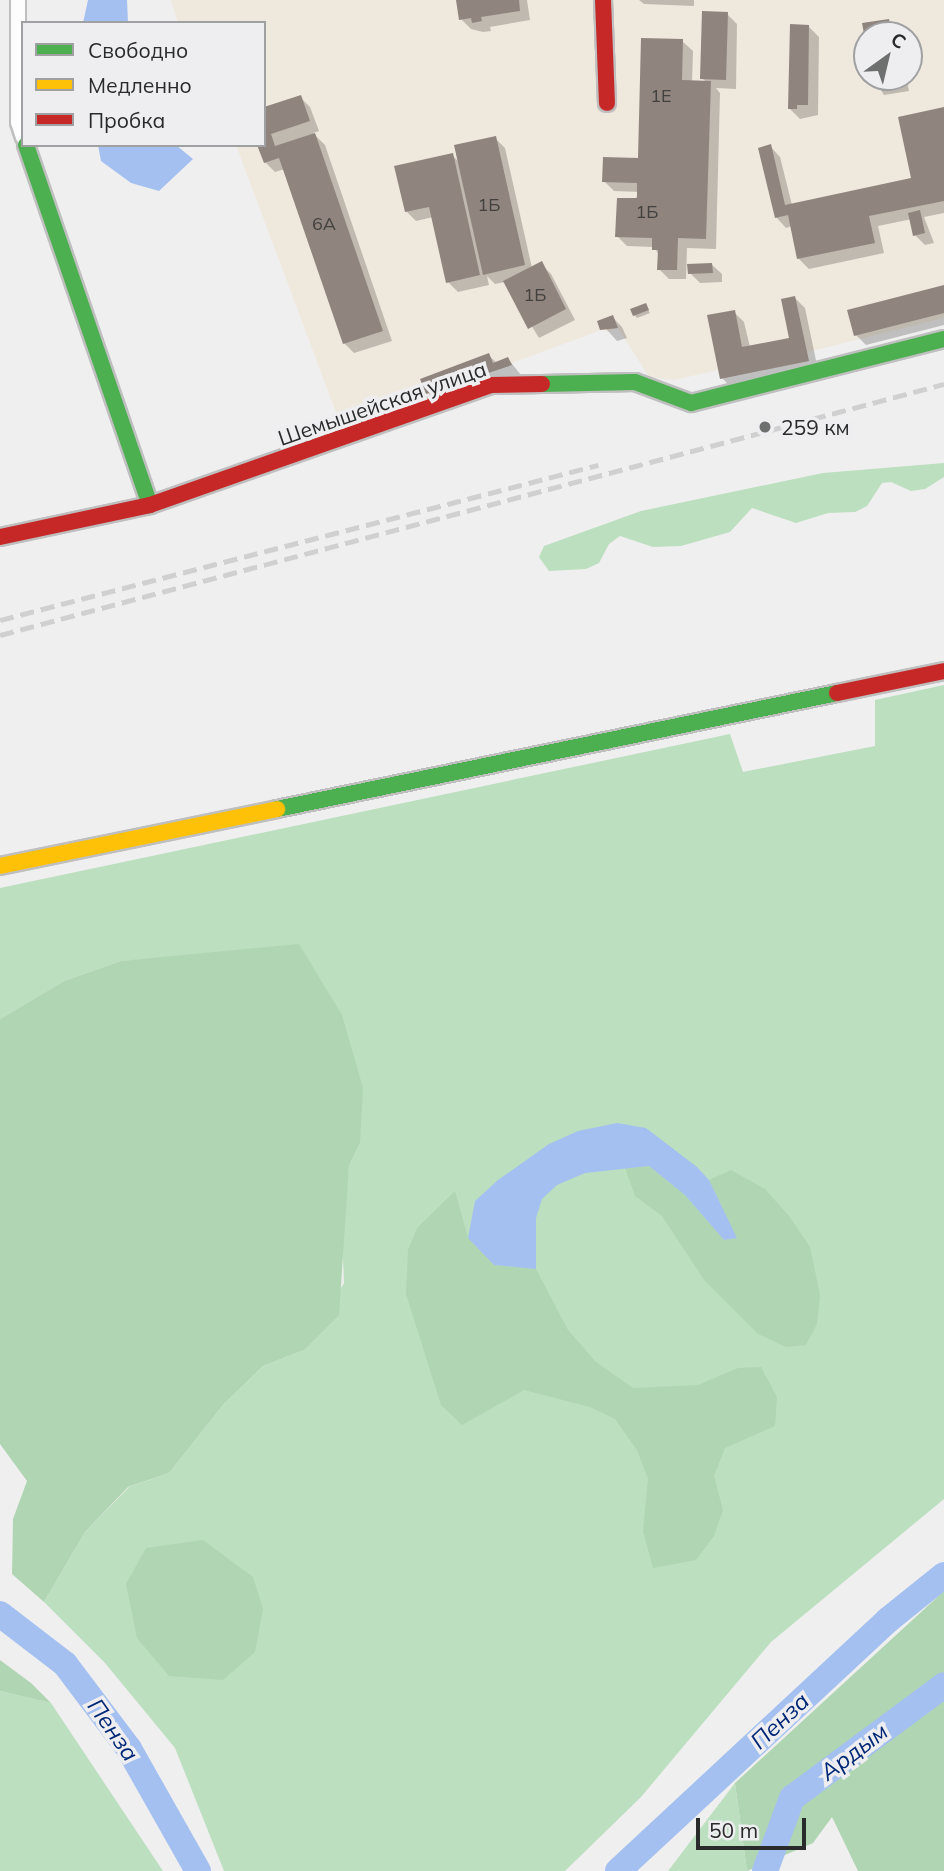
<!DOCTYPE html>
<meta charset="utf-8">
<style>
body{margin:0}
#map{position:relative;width:944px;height:1871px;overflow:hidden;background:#efefef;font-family:Mulish,sans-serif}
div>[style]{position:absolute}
.industrial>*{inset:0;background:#efe8dd}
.green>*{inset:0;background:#bcdfbf}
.forest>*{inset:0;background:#b0d5b3}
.water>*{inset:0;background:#a4c0f0}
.shadow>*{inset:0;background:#0003}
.river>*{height:26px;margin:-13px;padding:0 13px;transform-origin:13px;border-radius:13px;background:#a4c0f0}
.building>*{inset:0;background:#8f857e}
.roads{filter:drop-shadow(2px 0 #bfbfbf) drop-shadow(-2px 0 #bfbfbf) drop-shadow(0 2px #bfbfbf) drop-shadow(0 -2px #bfbfbf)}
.street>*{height:14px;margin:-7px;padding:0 7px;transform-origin:7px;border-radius:7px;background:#fdfdfd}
.fast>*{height:16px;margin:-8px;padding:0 8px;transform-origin:8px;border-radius:8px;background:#4caf50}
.slow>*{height:16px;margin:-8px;padding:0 8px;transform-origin:8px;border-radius:8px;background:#ffc107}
.jam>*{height:16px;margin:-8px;padding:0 8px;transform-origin:8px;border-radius:8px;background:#c62828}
.rail>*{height:4.5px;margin-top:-2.25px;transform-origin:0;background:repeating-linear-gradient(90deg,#d0d0d0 0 14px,transparent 0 21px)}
.dots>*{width:19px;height:19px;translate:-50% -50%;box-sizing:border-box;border:4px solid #eeeef0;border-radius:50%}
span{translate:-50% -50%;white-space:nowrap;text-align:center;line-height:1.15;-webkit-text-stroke:7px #eeeef0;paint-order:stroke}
.number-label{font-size:18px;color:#42413f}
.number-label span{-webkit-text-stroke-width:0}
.street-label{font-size:21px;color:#292a2a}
.poi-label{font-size:21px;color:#292a2a}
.left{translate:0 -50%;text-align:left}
.water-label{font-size:23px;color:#002775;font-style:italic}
.legend{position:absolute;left:21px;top:21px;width:245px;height:126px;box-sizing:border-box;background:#eeeef0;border:2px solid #9fa0a1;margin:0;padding:9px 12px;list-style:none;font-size:21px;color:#292a2a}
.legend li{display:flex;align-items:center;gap:14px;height:35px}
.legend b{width:35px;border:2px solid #9fa0a1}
.north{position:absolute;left:853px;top:21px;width:70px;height:70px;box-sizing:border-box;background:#eeeef0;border:2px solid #9fa0a1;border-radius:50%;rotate:34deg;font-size:19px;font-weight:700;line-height:28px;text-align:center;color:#292a2a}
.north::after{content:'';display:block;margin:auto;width:24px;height:32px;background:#6e6f6f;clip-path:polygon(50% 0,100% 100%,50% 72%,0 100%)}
.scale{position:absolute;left:696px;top:1818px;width:110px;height:32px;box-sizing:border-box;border:4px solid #292a2a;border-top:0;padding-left:9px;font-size:21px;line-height:24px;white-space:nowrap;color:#292a2a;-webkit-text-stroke:5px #eeeef0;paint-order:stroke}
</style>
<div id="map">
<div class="industrial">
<i style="clip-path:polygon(evenodd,171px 0,944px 0,944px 318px,808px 352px,809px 361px,720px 379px,718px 370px,674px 380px,649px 377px,618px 328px,606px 332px,604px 329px,341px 426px,236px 145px,264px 145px,264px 23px,178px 23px,171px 0,867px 35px,909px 35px,909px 77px,867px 77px,867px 35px)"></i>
</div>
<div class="green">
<i style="clip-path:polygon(944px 463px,944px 477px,925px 489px,911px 491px,891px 482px,882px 483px,867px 506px,855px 512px,828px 513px,796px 523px,752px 508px,730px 532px,681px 546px,653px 547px,620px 536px,609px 544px,599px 563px,586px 569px,549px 571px,539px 557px,544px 546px,641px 511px,823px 473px)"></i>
<i style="clip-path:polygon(944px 685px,944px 1499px,771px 1642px,641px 1797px,565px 1871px,224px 1871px,175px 1748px,105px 1663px,44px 1602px,85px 1532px,129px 1487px,169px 1473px,223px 1405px,263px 1366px,304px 1350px,344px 1283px,342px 1236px,349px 1166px,360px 1143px,181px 957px,121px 961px,64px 981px,0 1019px,0 888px,730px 734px,743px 772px,875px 746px,875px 700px)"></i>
<i style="clip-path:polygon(0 1691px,51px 1703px,163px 1871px,0 1871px)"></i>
<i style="clip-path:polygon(735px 1783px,747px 1871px,668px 1871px)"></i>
</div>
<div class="forest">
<i style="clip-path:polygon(299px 944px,342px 1015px,363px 1088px,360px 1143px,349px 1166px,339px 1315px,304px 1350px,263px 1366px,223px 1405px,169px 1473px,128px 1487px,85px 1532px,44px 1602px,12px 1574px,13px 1519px,27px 1481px,0 1444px,0 1019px,64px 981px,121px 961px)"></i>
<i style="clip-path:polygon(649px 1166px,685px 1195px,724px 1240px,736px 1238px,709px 1180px,731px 1170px,765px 1189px,789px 1216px,810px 1247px,820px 1295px,817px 1324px,806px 1345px,786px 1347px,758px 1334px,705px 1281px,662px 1216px,635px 1196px,625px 1168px)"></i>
<i style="clip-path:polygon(455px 1191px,468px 1238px,494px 1265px,536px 1269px,568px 1330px,596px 1362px,633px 1388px,698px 1385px,738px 1368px,761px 1367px,777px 1397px,775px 1426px,725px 1448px,714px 1476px,723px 1510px,714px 1536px,696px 1560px,653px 1568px,643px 1531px,648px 1479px,637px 1450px,615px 1419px,590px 1407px,524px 1390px,462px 1425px,441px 1405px,406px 1294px,408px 1250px,417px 1228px)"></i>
<i style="clip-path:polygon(203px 1540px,253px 1577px,263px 1609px,255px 1652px,223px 1680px,169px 1676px,137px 1638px,126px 1584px,146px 1548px)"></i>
<i style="clip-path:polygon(944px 1591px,944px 1871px,858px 1871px,832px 1817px,813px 1843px,747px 1871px,735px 1783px)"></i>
<i style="clip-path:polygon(0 1660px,31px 1683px,51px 1703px,0 1691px)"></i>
</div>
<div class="water">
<i style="clip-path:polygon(88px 0,127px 0,128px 23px,83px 23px)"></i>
<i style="clip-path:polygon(98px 145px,176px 145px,193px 159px,159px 191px,131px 183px,101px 161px)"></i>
<i style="clip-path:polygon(617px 1123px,646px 1128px,697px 1167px,709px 1180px,737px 1238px,724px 1240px,685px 1195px,649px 1166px,585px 1173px,557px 1185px,542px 1199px,536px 1218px,536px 1269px,494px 1265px,468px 1238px,475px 1201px,498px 1180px,549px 1144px,578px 1131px)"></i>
</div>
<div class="shadow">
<i style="clip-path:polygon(458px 0,527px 0,530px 20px,490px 27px,491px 31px,483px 32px,471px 29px,461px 19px)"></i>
<i style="clip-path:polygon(639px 0,694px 0,694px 6px,644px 4px)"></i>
<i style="clip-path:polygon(727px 14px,737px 24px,736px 89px,716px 88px,720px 93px,716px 249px,687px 248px,686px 279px,669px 279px,659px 269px,659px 255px,654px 247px,627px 246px,617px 236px,639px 192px,614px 191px,604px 181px,640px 160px,682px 41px,693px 51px,692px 82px,706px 82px,702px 78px)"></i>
<i style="clip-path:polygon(888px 20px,899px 35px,867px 35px,867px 43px,864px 25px)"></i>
<i style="clip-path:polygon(808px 26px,819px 37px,818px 115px,800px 119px,790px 109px)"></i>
<i style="clip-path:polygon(873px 77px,906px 77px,909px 91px,884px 95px)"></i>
<i style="clip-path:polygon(300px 97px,310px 107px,319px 131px,313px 133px,325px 145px,392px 341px,354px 353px,344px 343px,285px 169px,275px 172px,265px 162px,264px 109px)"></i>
<i style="clip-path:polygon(944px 109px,944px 213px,924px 217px,934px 243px,925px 245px,915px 235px,912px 219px,878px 226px,884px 253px,809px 269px,799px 259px,792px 226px,786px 228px,776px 217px,770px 146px,780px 157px,792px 205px,913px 180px)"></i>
<i style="clip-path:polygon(495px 138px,505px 148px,532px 268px,541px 264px,551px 274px,575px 320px,539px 338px,505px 282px,495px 284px,487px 276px,489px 285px,458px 292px,448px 282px,433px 217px,416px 221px,406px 211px,452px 155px,459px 162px)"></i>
<i style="clip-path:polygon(711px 264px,722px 274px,722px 282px,700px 283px,690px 273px)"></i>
<i style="clip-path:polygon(944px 287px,944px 325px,866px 345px,856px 335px)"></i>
<i style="clip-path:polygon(795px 298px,805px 308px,818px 370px,732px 388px,722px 378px,734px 312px,744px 322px,750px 347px,791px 339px)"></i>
<i style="clip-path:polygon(646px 305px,650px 313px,637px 318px,634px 315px)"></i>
<i style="clip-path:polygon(612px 317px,622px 327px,627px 338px,617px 341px,600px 322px)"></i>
<i style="clip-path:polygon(488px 355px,497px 363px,508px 359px,521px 375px,438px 403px,428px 393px)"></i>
</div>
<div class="river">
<i style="left:0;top:1614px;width:82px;rotate:37.6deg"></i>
<i style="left:65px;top:1664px;width:106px;rotate:53deg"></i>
<i style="left:129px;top:1749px;width:140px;rotate:60.5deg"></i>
<i style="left:618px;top:1871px;width:369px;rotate:-42.9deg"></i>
<i style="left:888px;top:1620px;width:72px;rotate:-38.8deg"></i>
<i style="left:765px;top:1871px;width:78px;rotate:-69.7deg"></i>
<i style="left:792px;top:1798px;width:189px;rotate:-36.6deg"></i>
</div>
<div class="building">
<i style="clip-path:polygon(456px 0,519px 0,520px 11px,481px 17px,482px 21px,472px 23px,471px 18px,459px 20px)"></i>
<i style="clip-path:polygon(702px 11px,728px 12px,726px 80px,700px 79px)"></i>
<i style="clip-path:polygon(889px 19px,892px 35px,867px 35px,866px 45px,862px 23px)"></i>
<i style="clip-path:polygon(790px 24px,809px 25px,808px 105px,797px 105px,797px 109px,788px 109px)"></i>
<i style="clip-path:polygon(641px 38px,683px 39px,682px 80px,711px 81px,706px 239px,678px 238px,677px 270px,657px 270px,658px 250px,652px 250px,652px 238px,615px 237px,617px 198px,637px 198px,637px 183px,602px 182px,603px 157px,638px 158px)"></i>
<i style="clip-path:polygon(871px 77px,899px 77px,900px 82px,873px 86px)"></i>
<i style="clip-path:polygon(301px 95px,310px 121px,271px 134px,275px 146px,315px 133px,383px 331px,343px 344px,279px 158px,264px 163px,257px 145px,264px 145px,264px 107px)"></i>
<i style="clip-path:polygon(944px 107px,944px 201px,869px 216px,875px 243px,797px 259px,788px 215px,775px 218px,758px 148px,771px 144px,785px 205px,911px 178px,898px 117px)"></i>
<i style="clip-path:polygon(496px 136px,525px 265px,483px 275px,454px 145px)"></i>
<i style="clip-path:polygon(453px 153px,480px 275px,446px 283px,429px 207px,405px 212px,394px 166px)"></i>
<i style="clip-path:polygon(920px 210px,925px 233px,913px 236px,908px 213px)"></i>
<i style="clip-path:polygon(542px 261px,566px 309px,528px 329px,503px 281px)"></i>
<i style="clip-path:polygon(712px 263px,713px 273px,688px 274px,687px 264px)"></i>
<i style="clip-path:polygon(944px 285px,944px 313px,854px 336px,847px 310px)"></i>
<i style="clip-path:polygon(795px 296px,809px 361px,720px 379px,707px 315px,735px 310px,742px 347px,789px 338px,781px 299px)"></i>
<i style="clip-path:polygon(646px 303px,649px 310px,633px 316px,630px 309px)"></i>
<i style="clip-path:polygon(613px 315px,618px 328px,600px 330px,597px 321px)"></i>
<i style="clip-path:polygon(489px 353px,493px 363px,508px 357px,512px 365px,426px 394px,420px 379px)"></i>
</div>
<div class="roads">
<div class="street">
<i style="left:18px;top:0;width:122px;rotate:90deg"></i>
<i style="left:18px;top:122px;width:16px;rotate:72deg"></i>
</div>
<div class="fast">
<i style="left:26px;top:145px;width:381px;rotate:71deg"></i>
<i style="left:542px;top:384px;width:93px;rotate:-1.2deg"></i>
<i style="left:635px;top:382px;width:60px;rotate:20.6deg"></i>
<i style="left:691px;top:403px;width:261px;rotate:-14.2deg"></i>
<i style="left:277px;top:809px;width:572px;rotate:-11.7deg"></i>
</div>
<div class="slow">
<i style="left:0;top:866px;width:283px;rotate:-11.6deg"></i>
</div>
<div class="jam">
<i style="left:603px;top:0;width:103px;rotate:87.8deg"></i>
<i style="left:0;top:537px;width:153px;rotate:-12deg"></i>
<i style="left:150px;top:505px;width:361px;rotate:-19.4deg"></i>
<i style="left:491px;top:385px;width:51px;rotate:-1.1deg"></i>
<i style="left:837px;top:693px;width:109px;rotate:-11.6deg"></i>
</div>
</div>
<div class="rail">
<i style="left:0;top:620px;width:618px;rotate:-14.53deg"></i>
<i style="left:0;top:635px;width:977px;rotate:-14.89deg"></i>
</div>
<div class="dots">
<i style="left:765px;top:427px;background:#6e6f6f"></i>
</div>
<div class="number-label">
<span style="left:661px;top:96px">1Е</span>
<span style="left:489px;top:205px">1Б</span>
<span style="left:647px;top:212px">1Б</span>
<span style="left:324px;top:224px">6А</span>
<span style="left:535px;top:295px">1Б</span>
</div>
<div class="street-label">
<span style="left:382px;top:403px;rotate:-19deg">Шемышейская улица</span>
</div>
<div class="poi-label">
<span class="left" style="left:781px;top:427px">259 км</span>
</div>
<div class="water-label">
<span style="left:780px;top:1721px;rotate:-43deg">Пенза</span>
<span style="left:113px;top:1730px;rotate:55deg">Пенза</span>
<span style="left:854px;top:1752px;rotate:-37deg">Ардым</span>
</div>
<ul class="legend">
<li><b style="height:9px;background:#4caf50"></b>Свободно</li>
<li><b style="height:9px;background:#ffc107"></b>Медленно</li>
<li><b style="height:9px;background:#c62828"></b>Пробка</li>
</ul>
<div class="north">С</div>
<div class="scale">50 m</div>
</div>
